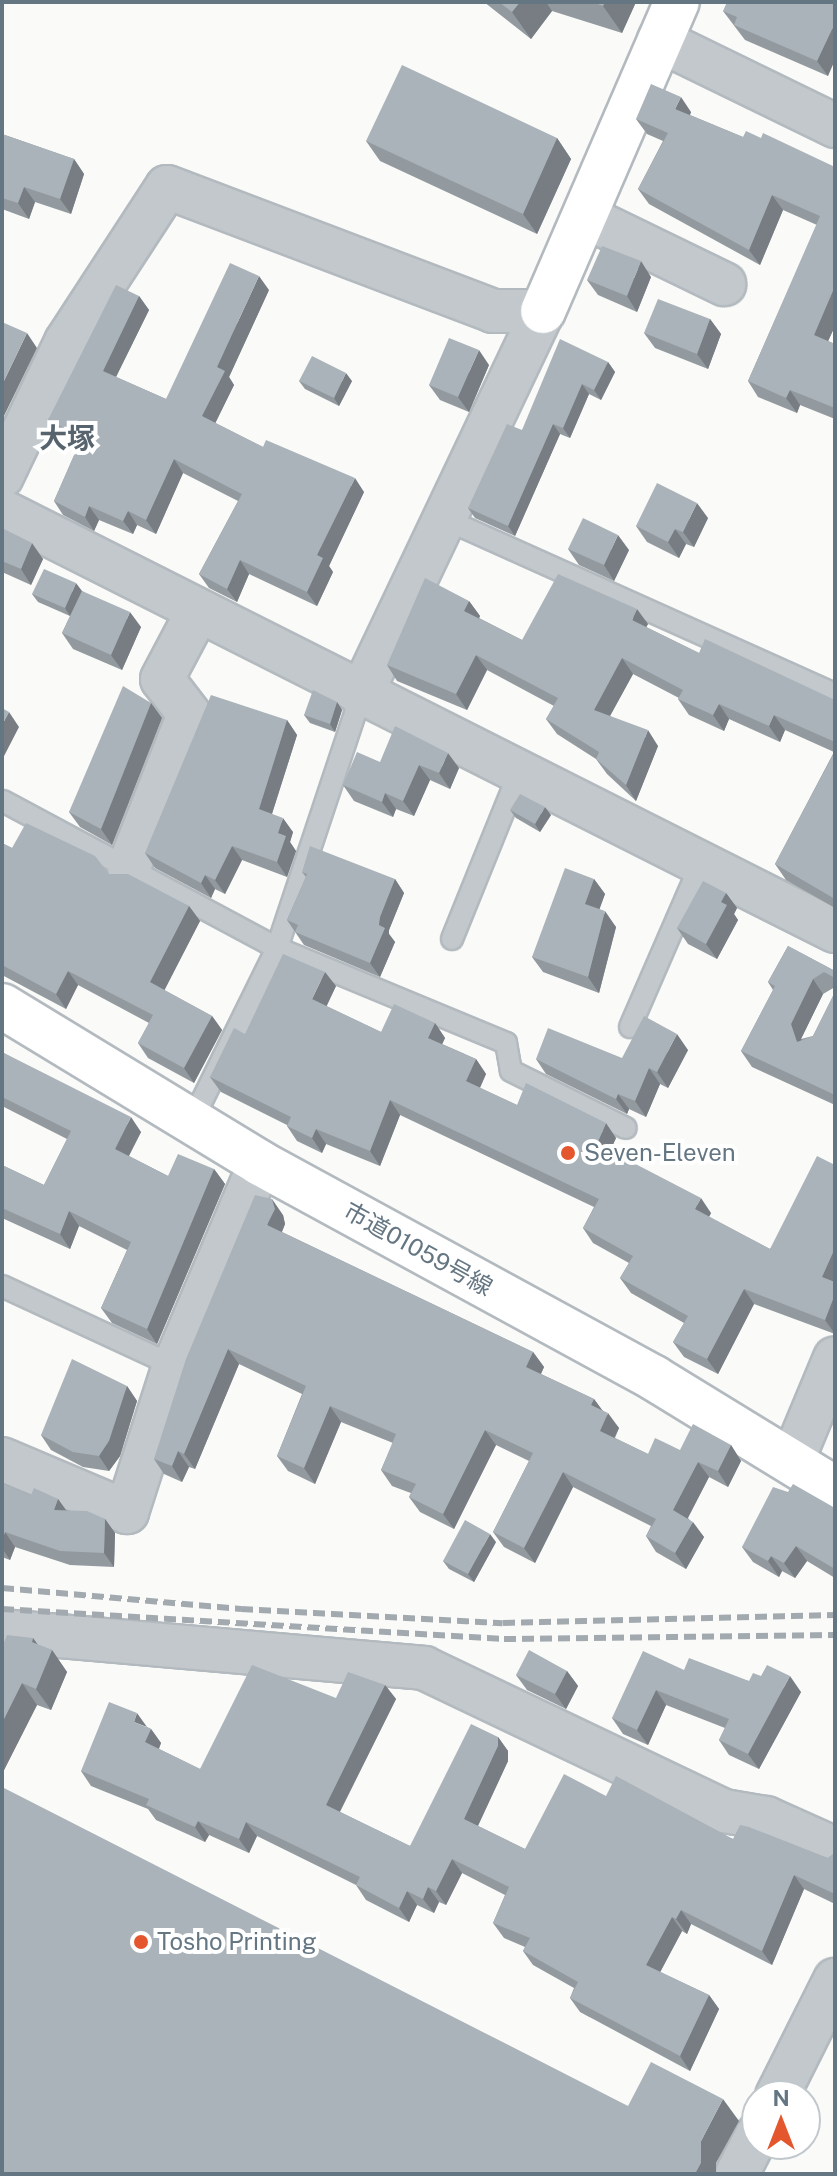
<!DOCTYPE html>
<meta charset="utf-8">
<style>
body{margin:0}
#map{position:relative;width:837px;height:2176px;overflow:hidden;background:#fafaf8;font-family:"Public Sans","Noto Sans JP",sans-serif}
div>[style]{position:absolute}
.roads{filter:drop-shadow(2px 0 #b3babf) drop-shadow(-2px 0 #b3babf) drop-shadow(0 2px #b3babf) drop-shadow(0 -2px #b3babf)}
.lane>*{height:20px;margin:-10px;padding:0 10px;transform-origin:10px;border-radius:10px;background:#c3c8cc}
.street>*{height:42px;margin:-21px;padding:0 21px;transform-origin:21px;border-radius:21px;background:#c3c8cc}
.secondary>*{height:44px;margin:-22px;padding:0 22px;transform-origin:22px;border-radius:22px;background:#fff}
.rail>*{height:6px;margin-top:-3px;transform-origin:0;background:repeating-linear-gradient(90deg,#a2aab0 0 12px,transparent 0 18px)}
.wall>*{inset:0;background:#929a9f}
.shaded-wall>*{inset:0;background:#777d82}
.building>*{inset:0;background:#aab3b9}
.dots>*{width:22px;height:22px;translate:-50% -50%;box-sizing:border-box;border:4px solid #fff;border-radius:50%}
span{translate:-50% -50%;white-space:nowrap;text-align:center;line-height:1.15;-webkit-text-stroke:8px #fff;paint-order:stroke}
.poi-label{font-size:24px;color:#657683}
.left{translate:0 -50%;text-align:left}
.street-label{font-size:24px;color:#657683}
.quarter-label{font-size:28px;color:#57646e;font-weight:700}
.frame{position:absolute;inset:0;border:4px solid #657683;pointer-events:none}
.north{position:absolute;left:741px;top:2080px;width:80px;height:80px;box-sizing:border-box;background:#fff;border:2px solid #c1c8cd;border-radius:50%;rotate:0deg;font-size:22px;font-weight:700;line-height:32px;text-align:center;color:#657683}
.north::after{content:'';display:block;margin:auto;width:28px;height:36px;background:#e4572e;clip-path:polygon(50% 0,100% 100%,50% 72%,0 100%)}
</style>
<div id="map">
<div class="roads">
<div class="lane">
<i style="left:445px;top:519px;width:427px;rotate:24.2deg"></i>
<i style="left:3px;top:801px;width:311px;rotate:28.2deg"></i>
<i style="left:277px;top:948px;width:248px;rotate:22.5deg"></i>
<i style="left:506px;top:1043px;width:28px;rotate:80deg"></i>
<i style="left:511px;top:1071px;width:128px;rotate:26.4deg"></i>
<i style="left:452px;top:939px;width:179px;rotate:-68deg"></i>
<i style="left:630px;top:1027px;width:178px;rotate:-66.5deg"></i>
<i style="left:192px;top:1121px;width:193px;rotate:-63.8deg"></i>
<i style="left:277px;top:948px;width:267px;rotate:-71.6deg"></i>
<i style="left:2px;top:1286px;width:190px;rotate:24.9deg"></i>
</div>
<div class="street">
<i style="left:659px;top:40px;width:196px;rotate:26deg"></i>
<i style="left:584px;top:216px;width:156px;rotate:25.9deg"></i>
<i style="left:2px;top:476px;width:148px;rotate:-64.5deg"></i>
<i style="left:66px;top:342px;width:185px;rotate:-56.9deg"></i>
<i style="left:167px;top:187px;width:349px;rotate:20.8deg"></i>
<i style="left:493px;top:311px;width:50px"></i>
<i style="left:543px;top:311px;width:425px;rotate:115.4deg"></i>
<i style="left:2px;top:511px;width:933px;rotate:26.76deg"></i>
<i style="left:129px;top:867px;width:164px;rotate:-68.6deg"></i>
<i style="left:189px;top:714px;width:44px;rotate:-127.6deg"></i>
<i style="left:162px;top:679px;width:77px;rotate:-62.1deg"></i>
<i style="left:2px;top:1459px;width:136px;rotate:23deg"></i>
<i style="left:127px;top:1512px;width:153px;rotate:-72.2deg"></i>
<i style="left:174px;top:1366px;width:220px;rotate:-67deg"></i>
<i style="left:793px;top:1459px;width:109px;rotate:-67.4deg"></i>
<i style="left:2px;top:1631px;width:424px;rotate:5deg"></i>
<i style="left:424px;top:1668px;width:332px;rotate:25.5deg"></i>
<i style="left:724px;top:1811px;width:43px;rotate:9.5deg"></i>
<i style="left:766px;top:1818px;width:76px;rotate:24.2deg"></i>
<i style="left:777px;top:2096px;width:130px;rotate:-63.4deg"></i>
<i style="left:737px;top:2174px;width:44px;rotate:-62.9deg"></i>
</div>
<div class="secondary">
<i style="left:543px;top:311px;width:337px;rotate:-66.6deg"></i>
<i style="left:2px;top:1006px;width:302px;rotate:31.3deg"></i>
<i style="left:260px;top:1163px;width:449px;rotate:28.6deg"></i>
<i style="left:654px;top:1378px;width:212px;rotate:31.5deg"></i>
</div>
</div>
<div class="rail">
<i style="left:2px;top:1588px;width:240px;rotate:5deg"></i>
<i style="left:241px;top:1609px;width:262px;rotate:3.1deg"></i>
<i style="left:503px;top:1623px;width:332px;rotate:-1.4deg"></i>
<i style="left:2px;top:1609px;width:503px;rotate:3.42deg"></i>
<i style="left:504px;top:1639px;width:331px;rotate:-0.7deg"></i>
</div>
<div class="wall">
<i style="clip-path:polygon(484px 2px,636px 2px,622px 33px,552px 11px,531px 39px)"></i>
<i style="clip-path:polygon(835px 2px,828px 76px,745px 40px,723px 11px)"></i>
<i style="clip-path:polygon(691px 112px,690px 115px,743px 137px,835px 167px,835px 326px,828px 341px,835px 344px,835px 419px,800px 405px,797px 413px,758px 397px,748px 381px,817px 225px,783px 210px,760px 265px,649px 204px,638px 189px,663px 141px,647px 134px,636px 119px)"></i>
<i style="clip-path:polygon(2px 134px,74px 159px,84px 174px,71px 214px,35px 202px,29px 219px,2px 209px)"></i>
<i style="clip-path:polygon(557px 138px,571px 159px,537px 234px,380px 161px,366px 141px)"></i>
<i style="clip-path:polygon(651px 277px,637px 312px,598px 295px,587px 280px)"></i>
<i style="clip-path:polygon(269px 290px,229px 377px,234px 385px,215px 423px,263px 447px,364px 492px,329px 566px,333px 572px,317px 606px,249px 574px,237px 602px,209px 588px,199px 574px,238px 501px,183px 473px,156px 534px,137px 525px,133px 534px,99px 520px,94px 531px,63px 515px,54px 501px,79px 444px,58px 434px,48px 420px,139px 296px,149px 310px,116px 377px,166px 399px)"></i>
<i style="clip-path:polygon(710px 319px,721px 334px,708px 369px,655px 348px,644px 333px)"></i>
<i style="clip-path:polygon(608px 362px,615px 372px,601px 400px,589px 394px,570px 438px,560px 434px,515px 536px,475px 518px,468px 508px,522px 430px)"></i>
<i style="clip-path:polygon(489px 365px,469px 412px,440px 400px,429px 385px)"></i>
<i style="clip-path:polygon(299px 381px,352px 381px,339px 406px,305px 389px)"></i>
<i style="clip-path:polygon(708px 518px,694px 547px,686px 544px,679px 558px,647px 542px,636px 526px)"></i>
<i style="clip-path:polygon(2px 528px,43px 559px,31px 585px,2px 572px)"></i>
<i style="clip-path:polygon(568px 549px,629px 550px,614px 581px,579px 565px)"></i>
<i style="clip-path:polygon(82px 591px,141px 627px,122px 670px,73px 649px,62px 633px,70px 616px,38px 602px,32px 594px)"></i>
<i style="clip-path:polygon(469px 601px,480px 616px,479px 618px,522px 640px,648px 624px,646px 627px,699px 653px,835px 700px,835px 908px,786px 880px,775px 864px,834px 752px,785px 730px,780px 742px,729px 719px,724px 731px,689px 715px,678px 699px,679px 698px,633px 674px,610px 716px,658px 746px,636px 801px,607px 774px,596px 759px,557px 734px,546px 719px,554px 706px,487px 670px,467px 710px,397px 681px,387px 665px)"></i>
<i style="clip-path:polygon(337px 702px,342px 710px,335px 732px,310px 723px,304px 715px)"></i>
<i style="clip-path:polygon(151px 703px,162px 718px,112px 845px,80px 827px,69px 812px)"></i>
<i style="clip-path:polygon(287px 720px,297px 735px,272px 814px,293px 832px,290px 842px,296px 851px,287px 877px,242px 860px,225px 894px,215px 889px,211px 898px,155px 868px,145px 853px)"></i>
<i style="clip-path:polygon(380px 762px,459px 768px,450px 789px,430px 780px,414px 816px,396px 809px,393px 817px,354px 801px,343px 785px)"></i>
<i style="clip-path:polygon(510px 810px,551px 815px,540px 832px,516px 818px)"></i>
<i style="clip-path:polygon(2px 843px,12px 848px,109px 874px,189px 906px,200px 921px,164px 990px,212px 1016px,222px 1030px,194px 1083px,148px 1058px,138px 1043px,149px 1023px,78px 985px,66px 1009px,2px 975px)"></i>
<i style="clip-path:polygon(302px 872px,395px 879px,404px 893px,389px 930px,389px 934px,395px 942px,380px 977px,304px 945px,287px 920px,306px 877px)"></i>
<i style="clip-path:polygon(594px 879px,605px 894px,599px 909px,616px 927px,599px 993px,543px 972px,532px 957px)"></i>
<i style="clip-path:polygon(726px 893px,737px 908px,734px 914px,738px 920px,717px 959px,688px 944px,677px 928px)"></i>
<i style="clip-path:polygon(788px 946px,835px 971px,835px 987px,823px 994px,801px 1039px,813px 1036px,835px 992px,835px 1105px,752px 1067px,741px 1051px,773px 990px,768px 982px)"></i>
<i style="clip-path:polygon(336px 986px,326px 1006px,381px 1032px,435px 1023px,445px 1038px,442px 1044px,476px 1059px,486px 1074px,480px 1088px,517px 1105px,616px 1138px,610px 1151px,711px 1213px,709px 1217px,770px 1249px,835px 1165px,835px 1334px,754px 1304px,718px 1374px,684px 1357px,673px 1342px,684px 1323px,631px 1293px,620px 1278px,629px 1263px,593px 1243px,583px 1228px,594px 1207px,400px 1115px,380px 1166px,326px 1144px,322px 1153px,297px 1141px,287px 1126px,287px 1125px,221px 1092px,210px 1077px,245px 1034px)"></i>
<i style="clip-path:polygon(688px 1050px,668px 1088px,660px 1084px,646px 1117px,629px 1109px,627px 1114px,546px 1074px,536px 1059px,622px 1058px)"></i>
<i style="clip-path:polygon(2px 1052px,141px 1132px,129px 1156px,168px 1176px,214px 1169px,225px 1184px,157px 1344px,112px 1323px,101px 1308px,127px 1250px,79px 1226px,70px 1249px,2px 1218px,2px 1165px,44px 1185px,67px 1139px,2px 1106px)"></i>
<i style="clip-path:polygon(283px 1215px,285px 1224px,282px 1232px,533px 1352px,544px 1367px,541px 1374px,594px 1399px,602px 1410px,619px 1428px,615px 1438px,648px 1454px,731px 1445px,741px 1461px,728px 1487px,709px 1477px,688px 1518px,704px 1537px,686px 1569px,656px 1552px,646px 1536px,651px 1526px,573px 1487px,535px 1563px,504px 1547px,493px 1532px,529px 1461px,496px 1445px,454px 1529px,420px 1512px,409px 1497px,411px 1493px,392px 1486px,381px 1470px,393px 1443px,341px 1422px,315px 1484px,288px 1471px,277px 1456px,302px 1394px,239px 1364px,195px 1469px,189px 1467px,182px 1482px,164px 1474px,154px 1459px)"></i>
<i style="clip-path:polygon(127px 1386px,137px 1401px,120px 1456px,109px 1471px,83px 1467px,51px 1450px,41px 1435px)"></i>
<i style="clip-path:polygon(2px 1483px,31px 1495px,58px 1499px,66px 1510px,105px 1519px,115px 1533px,114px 1567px,70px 1565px,15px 1547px,10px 1560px,2px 1557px)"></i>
<i style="clip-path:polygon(788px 1492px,835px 1508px,835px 1578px,807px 1561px,795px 1578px,782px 1571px,779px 1577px,753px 1562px,742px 1547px)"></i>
<i style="clip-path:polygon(496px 1542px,474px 1582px,449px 1569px,443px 1561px)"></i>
<i style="clip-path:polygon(33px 1638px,38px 1645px,52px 1650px,67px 1672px,51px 1710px,37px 1705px,2px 1774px,2px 1648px)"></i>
<i style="clip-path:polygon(684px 1670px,749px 1681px,801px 1692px,759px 1769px,729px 1755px,719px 1740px,725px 1728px,666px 1705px,648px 1745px,623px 1734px,612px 1718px)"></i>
<i style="clip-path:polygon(567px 1671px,578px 1686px,566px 1709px,527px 1690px,516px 1675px)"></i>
<i style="clip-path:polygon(385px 1685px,396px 1699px,340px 1812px,410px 1846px,498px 1737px,508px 1751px,508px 1761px,478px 1826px,525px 1849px,606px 1796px,733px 1839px,828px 1858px,835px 1853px,835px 1904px,804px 1889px,772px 1965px,691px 1924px,687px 1934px,682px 1931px,660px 1972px,709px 1995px,719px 2009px,690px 2071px,580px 2012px,570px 1998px,574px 1988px,533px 1965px,523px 1951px,525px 1947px,504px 1938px,493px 1923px,505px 1895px,462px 1873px,446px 1905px,439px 1902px,434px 1913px,417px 1905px,409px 1922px,366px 1900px,356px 1885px,257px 1836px,249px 1853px,209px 1835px,205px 1842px,156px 1820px,148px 1809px,91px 1786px,81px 1771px,147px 1727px,151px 1729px,161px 1743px,159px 1749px,200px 1769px,336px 1698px)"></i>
</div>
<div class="shaded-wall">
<i style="clip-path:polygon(520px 2px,546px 2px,552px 11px,531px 39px,512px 12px)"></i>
<i style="clip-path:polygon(605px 2px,636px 2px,622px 33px,603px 6px)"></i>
<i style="clip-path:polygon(835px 23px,835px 60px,828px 76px,817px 61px)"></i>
<i style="clip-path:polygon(681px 97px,691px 112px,686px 124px,675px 109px)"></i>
<i style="clip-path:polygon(557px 138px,571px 159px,537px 234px,523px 214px)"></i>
<i style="clip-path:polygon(74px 159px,84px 174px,71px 214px,60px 199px)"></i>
<i style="clip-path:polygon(24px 187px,35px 202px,29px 219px,18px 203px)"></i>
<i style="clip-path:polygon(772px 195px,783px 210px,760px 265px,749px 250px)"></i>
<i style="clip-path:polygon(641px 261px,651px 277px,637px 312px,627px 296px)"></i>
<i style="clip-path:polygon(259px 276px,269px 290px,229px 377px,234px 385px,212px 430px,202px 416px,217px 367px)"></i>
<i style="clip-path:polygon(835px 286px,835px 326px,824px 350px,814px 335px)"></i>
<i style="clip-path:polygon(139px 296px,149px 310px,112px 385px,103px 371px)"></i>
<i style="clip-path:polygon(710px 319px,721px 334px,708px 369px,697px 354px)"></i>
<i style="clip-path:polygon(27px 333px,37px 348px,2px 420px,2px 385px)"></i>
<i style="clip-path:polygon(479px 350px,489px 365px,469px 412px,458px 397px)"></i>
<i style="clip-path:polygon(608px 362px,615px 372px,601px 400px,594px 390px)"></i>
<i style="clip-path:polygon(346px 373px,352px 381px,339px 406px,334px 398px)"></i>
<i style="clip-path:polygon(582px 384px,589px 394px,570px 438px,563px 428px)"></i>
<i style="clip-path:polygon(790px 390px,800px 405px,797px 413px,786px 398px)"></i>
<i style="clip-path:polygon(553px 424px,560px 434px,515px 536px,508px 526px)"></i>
<i style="clip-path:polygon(174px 459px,183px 473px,156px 534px,146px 520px)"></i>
<i style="clip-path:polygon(355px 478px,364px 492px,329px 566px,333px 572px,317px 606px,307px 592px,317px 555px)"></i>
<i style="clip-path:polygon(697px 503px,708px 518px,694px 547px,683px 532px)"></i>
<i style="clip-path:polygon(89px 506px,99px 520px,94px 531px,85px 517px)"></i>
<i style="clip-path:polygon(128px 511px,137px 525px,133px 534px,123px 521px)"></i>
<i style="clip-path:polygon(675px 529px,686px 544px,679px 558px,668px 542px)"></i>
<i style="clip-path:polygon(618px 535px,629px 550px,614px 581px,604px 565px)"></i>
<i style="clip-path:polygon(32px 543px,43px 559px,31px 585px,21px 569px)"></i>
<i style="clip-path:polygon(240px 560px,249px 574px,237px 602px,227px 589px)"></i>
<i style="clip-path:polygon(76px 583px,82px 591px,70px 616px,65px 608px)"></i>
<i style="clip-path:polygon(469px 601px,480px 616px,475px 626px,464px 611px)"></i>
<i style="clip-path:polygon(637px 609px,648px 624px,642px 635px,632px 620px)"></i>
<i style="clip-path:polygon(130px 612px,141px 627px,122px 670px,111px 655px)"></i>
<i style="clip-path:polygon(476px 655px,487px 670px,467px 710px,456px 694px)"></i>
<i style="clip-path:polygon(622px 658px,633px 674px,605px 725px,594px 710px)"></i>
<i style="clip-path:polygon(337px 702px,342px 710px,335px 732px,330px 724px)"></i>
<i style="clip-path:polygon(151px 703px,162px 718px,112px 845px,101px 829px)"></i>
<i style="clip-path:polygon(719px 704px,729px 719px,724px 731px,713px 715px)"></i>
<i style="clip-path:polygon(9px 712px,19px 727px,2px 760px,2px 725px)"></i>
<i style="clip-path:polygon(774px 715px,785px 730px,780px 742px,769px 726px)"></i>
<i style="clip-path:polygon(287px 720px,297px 735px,269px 823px,259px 809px)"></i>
<i style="clip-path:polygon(648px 730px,658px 746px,636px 801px,626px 785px)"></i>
<i style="clip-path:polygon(448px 753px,459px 768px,450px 789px,439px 773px)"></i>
<i style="clip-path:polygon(419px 765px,430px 780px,414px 816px,403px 801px)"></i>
<i style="clip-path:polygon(385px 793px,396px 809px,393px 817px,382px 802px)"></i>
<i style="clip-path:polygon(545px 807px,551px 815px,540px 832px,535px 824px)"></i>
<i style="clip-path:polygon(283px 818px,293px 832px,290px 842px,296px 851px,287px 877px,277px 862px,278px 833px)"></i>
<i style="clip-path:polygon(232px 846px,242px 860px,225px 894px,215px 880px)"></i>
<i style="clip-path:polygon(205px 875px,215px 889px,211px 898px,201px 883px)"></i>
<i style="clip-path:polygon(395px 879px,404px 893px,389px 930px,389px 934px,395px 942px,380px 977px,370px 963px,380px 917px)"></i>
<i style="clip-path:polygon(594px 879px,605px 894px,596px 919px,585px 904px)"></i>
<i style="clip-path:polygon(726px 893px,737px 908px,734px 914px,738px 920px,717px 959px,706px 944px,721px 902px)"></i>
<i style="clip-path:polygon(189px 906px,200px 921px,161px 997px,150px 982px)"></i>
<i style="clip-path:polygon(605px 911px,616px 927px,599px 993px,588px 977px)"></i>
<i style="clip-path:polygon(68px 971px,78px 985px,66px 1009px,56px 994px)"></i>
<i style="clip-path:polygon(325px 972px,336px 986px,323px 1014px,312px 999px)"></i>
<i style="clip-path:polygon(813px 979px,823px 994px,801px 1039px,808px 1057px,797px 1042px,791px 1024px)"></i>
<i style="clip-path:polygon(212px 1016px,222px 1030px,194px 1083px,184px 1068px)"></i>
<i style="clip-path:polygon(435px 1023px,445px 1038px,438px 1053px,428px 1038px)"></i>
<i style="clip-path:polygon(677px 1034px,688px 1050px,668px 1088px,657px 1072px)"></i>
<i style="clip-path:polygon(476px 1059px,486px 1074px,476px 1096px,466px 1081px)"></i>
<i style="clip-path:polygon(649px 1068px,660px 1084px,646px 1117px,635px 1101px)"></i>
<i style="clip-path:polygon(618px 1094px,629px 1109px,627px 1114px,616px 1099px)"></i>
<i style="clip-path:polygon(390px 1100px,400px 1115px,380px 1166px,370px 1151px)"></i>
<i style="clip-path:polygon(131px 1117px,141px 1132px,125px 1163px,115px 1149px)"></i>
<i style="clip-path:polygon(606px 1123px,616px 1138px,607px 1158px,597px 1144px)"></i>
<i style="clip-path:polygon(316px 1129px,326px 1144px,322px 1153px,312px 1138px)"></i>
<i style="clip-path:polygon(214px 1169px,225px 1184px,157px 1344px,147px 1329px)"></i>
<i style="clip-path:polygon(701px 1198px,711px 1213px,705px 1224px,695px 1209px)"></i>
<i style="clip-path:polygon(272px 1199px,283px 1215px,285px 1224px,278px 1241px,267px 1225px)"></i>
<i style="clip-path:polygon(69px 1211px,79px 1226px,70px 1249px,60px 1234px)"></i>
<i style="clip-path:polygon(835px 1248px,835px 1286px,822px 1277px)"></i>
<i style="clip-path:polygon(744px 1289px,754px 1304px,718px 1374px,707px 1359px)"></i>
<i style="clip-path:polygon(835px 1294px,835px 1334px,825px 1320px)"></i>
<i style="clip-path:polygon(228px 1349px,239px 1364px,195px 1469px,184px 1454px)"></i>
<i style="clip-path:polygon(533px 1352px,544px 1367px,537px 1382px,526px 1367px)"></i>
<i style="clip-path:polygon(127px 1386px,137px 1401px,120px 1456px,109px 1471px,99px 1456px)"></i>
<i style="clip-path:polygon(594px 1399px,605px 1414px,591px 1405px)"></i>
<i style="clip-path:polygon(330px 1406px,341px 1422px,315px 1484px,304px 1468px)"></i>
<i style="clip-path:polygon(608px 1413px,619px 1428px,610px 1446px,600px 1431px)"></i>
<i style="clip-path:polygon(485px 1430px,496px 1445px,454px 1529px,443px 1514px)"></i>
<i style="clip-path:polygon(731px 1445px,741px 1461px,728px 1487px,718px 1471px)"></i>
<i style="clip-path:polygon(178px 1451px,189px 1467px,182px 1482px,172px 1466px)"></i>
<i style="clip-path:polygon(698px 1462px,709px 1477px,684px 1525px,673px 1510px)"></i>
<i style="clip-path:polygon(563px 1472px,573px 1487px,535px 1563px,524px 1548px)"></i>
<i style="clip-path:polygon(58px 1499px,68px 1513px,54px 1510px)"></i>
<i style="clip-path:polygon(105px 1519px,115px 1533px,114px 1567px,104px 1553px)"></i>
<i style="clip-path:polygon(693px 1522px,704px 1537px,686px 1569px,675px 1553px)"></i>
<i style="clip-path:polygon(5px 1532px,15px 1547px,10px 1560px,2px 1548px,2px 1541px)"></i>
<i style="clip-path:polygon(490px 1534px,496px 1542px,474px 1582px,468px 1574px)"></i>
<i style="clip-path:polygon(796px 1546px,807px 1561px,795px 1578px,784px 1563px)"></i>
<i style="clip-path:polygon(771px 1556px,782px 1571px,779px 1577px,768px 1561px)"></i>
<i style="clip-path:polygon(33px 1638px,48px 1659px,52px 1650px,67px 1672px,51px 1710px,36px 1689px,32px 1642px)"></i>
<i style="clip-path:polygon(567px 1671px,578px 1686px,566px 1709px,555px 1694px)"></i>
<i style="clip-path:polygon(790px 1676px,801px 1692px,759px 1769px,748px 1754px)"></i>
<i style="clip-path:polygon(22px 1683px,37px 1705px,2px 1774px,2px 1723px)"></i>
<i style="clip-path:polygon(385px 1685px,396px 1699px,336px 1819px,326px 1805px)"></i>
<i style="clip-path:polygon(656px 1690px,666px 1705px,648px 1745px,637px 1730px)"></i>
<i style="clip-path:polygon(137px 1713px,147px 1727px,134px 1722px)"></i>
<i style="clip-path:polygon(151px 1729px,161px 1743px,155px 1757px,145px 1742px)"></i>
<i style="clip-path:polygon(498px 1737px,508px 1751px,508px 1761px,474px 1834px,464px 1819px)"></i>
<i style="clip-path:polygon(198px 1821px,209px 1835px,205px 1842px,195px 1827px)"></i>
<i style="clip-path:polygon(246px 1822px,257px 1836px,249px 1853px,239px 1839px)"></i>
<i style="clip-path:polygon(452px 1859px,462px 1873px,446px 1905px,436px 1891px)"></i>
<i style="clip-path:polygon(794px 1875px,804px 1889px,772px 1965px,762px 1951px)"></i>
<i style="clip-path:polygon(428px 1887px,439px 1902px,434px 1913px,423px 1899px)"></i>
<i style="clip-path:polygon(407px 1891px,417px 1905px,409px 1922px,399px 1908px)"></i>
<i style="clip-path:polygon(681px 1910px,691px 1924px,687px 1934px,676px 1919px)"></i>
<i style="clip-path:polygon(672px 1917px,682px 1931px,656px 1980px,646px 1965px)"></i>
<i style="clip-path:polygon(709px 1995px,719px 2009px,690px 2071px,680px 2056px)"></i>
<i style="clip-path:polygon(723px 2099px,739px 2121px,716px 2163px,716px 2174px,695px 2174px,701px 2141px)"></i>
</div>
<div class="building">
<i style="clip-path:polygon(499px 2px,520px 2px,512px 12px)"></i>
<i style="clip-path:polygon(592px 2px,605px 2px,603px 6px)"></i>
<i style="clip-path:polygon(727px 2px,835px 2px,835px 23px,817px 61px,734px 25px,737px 17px,723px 11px)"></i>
<i style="clip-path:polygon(402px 65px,557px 138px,523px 214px,366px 141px)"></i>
<i style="clip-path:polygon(651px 84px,681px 97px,675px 109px,743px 137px,746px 131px,761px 138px,763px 133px,835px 167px,835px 286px,814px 335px,835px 344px,835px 408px,790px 390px,786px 398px,748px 381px,820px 216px,772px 195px,749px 250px,638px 189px,668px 133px,636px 119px)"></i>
<i style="clip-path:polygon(2px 134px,74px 159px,60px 199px,24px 187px,18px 203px,2px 198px)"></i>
<i style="clip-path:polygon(602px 246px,641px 261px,627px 296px,587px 280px)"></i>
<i style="clip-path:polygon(230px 263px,259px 276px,217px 367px,225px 371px,202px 416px,263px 447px,266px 440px,355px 478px,317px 555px,323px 558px,307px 592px,240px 560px,227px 589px,199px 574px,242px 494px,174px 459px,146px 520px,128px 511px,123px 521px,89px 506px,85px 517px,54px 501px,82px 437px,48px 420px,116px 285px,139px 296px,103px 371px,166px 399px)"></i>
<i style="clip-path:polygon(658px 299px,710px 319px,697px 354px,644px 333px)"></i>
<i style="clip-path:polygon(2px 322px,27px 333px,2px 385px)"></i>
<i style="clip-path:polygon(449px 338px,479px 350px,458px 397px,429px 385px)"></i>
<i style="clip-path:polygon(560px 339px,608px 362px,594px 390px,582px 384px,563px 428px,553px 424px,508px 526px,468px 508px,507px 424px,522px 430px)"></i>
<i style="clip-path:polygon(312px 356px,346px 373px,334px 398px,299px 381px)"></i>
<i style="clip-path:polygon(657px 483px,697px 503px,683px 532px,675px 529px,668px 542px,636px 526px)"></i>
<i style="clip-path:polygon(583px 518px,618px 535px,604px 565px,568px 549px)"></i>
<i style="clip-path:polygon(2px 528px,32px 543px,21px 569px,2px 561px)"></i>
<i style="clip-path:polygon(44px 569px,76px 583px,65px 608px,32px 594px)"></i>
<i style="clip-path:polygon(558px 574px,637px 609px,632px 620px,699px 653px,705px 639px,835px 700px,835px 742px,774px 715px,769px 726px,719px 704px,713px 715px,678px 699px,683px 690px,622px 658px,594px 710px,648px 730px,626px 785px,596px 759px,599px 752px,546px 719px,558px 698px,476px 655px,456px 694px,387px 665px,425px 578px,469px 601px,464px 611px,522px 640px)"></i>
<i style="clip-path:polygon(82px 591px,130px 612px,111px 655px,62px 633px)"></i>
<i style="clip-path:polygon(123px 686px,151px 703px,101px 829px,69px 812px)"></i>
<i style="clip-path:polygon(313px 690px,337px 702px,330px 724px,304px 715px)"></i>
<i style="clip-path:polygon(211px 695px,287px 720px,259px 809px,283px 818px,278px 833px,286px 836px,277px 862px,232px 846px,215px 880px,205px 875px,201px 883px,145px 853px)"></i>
<i style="clip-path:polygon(2px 708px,9px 712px,2px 725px)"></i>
<i style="clip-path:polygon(395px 726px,448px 753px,439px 773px,419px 765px,403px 801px,385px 793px,382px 802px,343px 785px,357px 752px,380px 762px)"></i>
<i style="clip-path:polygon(835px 751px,835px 899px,775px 864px)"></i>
<i style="clip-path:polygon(520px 794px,545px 807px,535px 824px,510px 810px)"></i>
<i style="clip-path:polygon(26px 823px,95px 856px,109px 874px,128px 874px,189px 906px,150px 982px,212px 1016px,184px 1068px,138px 1043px,153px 1015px,68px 971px,56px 994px,2px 965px,2px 843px,12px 848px)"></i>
<i style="clip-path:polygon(310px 846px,395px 879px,380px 917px,379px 925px,385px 928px,370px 963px,295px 932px,298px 925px,287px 920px,307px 874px,302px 872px)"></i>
<i style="clip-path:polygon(565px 868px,594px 879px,585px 904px,605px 911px,588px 977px,532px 957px)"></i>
<i style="clip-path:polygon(703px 881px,726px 893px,721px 902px,727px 905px,706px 944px,677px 928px)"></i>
<i style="clip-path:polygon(788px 946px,835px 971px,835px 978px,824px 972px,813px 979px,791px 1024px,797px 1042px,813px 1036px,835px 992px,835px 1095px,741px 1051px,775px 986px,768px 982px)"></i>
<i style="clip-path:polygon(283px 954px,325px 972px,312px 999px,381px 1032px,394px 1004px,435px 1023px,428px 1038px,476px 1059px,466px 1081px,517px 1105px,526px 1083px,606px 1123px,597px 1144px,701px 1198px,695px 1209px,770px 1249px,817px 1156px,835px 1165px,835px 1248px,822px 1277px,835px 1282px,835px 1294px,825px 1320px,744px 1289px,707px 1359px,673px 1342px,688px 1316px,620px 1278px,633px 1256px,583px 1228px,599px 1199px,390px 1100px,370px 1151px,316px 1129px,312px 1138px,287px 1126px,291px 1117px,210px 1077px,234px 1028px,245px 1034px)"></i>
<i style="clip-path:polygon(644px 1016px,677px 1034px,657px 1072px,649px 1068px,635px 1101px,618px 1094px,616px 1099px,536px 1059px,548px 1028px,622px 1058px)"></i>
<i style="clip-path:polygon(2px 1052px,131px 1117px,115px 1149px,168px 1176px,178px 1154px,214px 1169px,147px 1329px,101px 1308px,131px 1242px,69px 1211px,60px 1234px,2px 1208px,2px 1165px,44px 1185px,71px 1131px,2px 1097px)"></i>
<i style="clip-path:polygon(255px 1195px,272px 1199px,275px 1209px,267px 1225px,533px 1352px,526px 1367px,594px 1399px,591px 1405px,608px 1413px,600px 1431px,648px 1454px,655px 1438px,680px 1450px,693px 1424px,731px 1445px,718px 1471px,698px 1462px,673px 1510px,693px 1522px,675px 1553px,646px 1536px,656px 1519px,563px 1472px,524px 1548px,493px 1532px,533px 1453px,485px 1430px,443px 1514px,409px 1497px,416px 1484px,381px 1470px,396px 1434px,330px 1406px,304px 1468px,277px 1456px,306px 1386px,228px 1349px,184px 1454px,178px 1451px,172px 1466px,154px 1459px,186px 1359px)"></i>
<i style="clip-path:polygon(72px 1359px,127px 1386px,109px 1441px,99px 1456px,73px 1452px,41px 1435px)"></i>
<i style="clip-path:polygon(2px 1483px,31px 1495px,34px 1488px,58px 1499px,54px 1510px,87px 1511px,105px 1519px,104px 1553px,60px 1551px,5px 1532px,2px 1541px)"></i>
<i style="clip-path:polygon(793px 1484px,835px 1508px,835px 1569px,796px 1546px,784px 1563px,771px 1556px,768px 1561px,742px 1547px,773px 1487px,788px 1492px)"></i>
<i style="clip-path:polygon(465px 1520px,490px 1534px,468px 1574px,443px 1561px)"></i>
<i style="clip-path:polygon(7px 1635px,33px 1638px,32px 1642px,52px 1650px,36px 1689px,22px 1683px,2px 1723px,2px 1648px)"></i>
<i style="clip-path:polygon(529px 1650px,567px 1671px,555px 1694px,516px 1675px)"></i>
<i style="clip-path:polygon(643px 1651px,684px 1670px,689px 1658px,749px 1681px,753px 1673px,761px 1676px,767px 1665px,790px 1676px,748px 1754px,719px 1740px,729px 1719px,656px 1690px,637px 1730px,612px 1718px)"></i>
<i style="clip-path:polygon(252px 1665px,336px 1698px,348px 1672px,385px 1685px,326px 1805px,410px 1846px,471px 1724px,498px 1737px,498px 1746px,464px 1819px,525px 1849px,564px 1774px,606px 1796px,616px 1776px,733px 1839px,740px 1825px,749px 1827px,828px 1858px,835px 1853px,835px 1894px,794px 1875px,762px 1951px,681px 1910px,676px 1919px,672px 1917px,646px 1965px,709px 1995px,680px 2056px,570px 1998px,578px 1982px,523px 1951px,530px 1938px,493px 1923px,509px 1887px,452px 1859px,436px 1891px,428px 1887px,423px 1899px,407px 1891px,399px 1908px,356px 1885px,360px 1877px,246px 1822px,239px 1839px,198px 1821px,195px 1827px,146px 1805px,149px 1799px,81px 1771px,109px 1702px,137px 1713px,134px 1722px,151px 1729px,145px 1742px,200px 1769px)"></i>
<i style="clip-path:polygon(2px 1787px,628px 2106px,651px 2062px,723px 2099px,701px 2141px,701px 2163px,695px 2174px,2px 2174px)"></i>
</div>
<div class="dots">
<i style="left:568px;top:1153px;background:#e4572e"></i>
<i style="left:141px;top:1942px;background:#e4572e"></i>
</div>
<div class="poi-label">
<span class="left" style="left:584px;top:1153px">Seven-Eleven</span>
<span class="left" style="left:157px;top:1942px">Tosho Printing</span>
</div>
<div class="street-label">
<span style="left:418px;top:1249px;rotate:29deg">市道01059号線</span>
</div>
<div class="quarter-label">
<span style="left:67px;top:438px">大塚</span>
</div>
<div class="frame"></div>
<div class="north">N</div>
</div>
